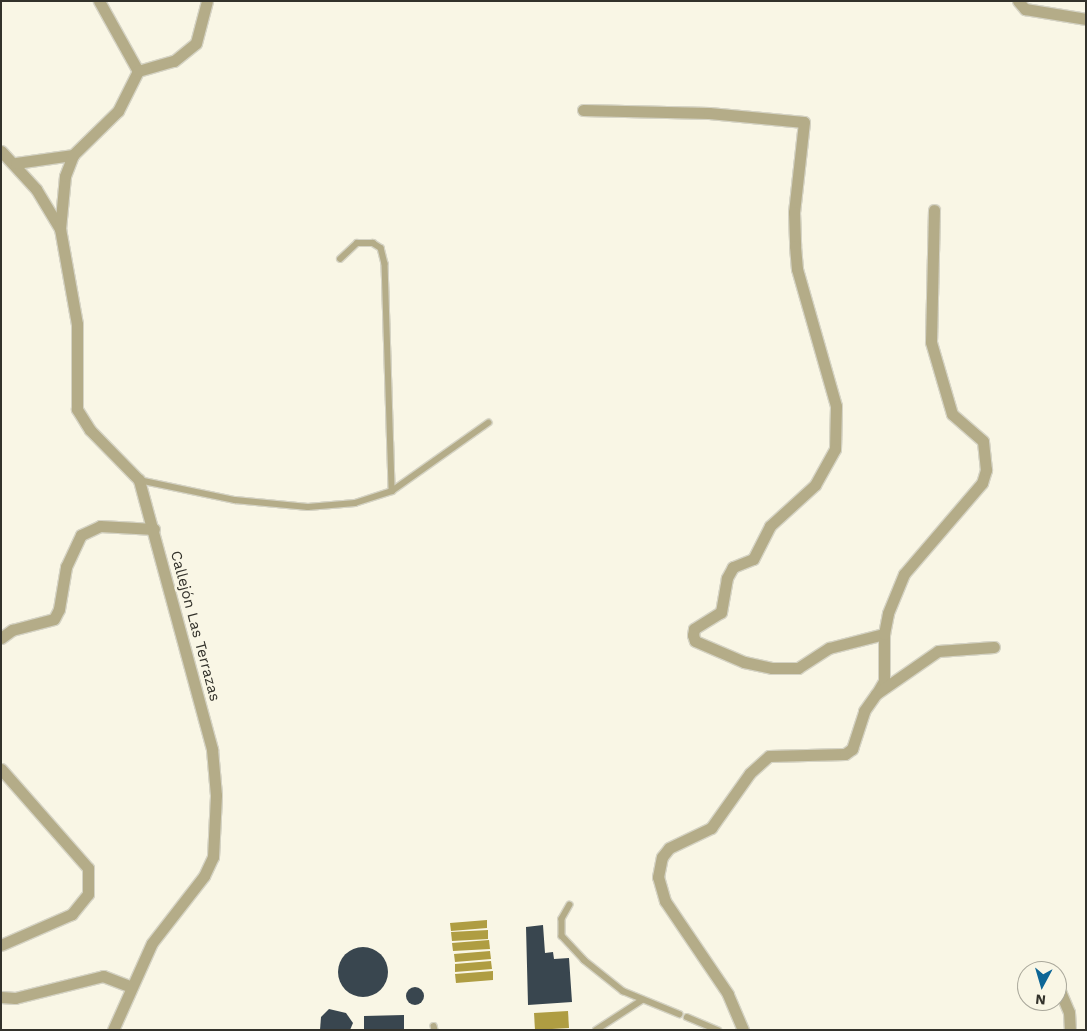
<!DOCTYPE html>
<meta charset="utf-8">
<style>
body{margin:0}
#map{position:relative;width:1087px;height:1031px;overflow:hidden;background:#f9f6e5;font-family:"Work Sans",sans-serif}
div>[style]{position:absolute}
.water>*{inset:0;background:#af9d42}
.building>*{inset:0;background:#39464f}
.round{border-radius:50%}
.roads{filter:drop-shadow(1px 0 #d5d3c4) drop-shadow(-1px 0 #d5d3c4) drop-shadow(0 1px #d5d3c4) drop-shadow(0 -1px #d5d3c4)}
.service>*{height:5.5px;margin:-2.75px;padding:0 2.75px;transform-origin:2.75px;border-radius:2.75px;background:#b4ac88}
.minor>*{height:11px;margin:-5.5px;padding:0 5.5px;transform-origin:5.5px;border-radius:5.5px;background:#b4ac88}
span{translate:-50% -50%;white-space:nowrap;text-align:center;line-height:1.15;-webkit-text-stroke:5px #f9f6e5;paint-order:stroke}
.street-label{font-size:15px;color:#33322b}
.frame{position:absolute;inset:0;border:2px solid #33322b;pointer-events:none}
.north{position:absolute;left:1017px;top:961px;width:50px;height:50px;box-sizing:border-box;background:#f9f6e5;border:1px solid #aaa89b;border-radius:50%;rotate:186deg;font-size:14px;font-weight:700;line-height:20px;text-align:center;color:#33322b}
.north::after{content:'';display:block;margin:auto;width:18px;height:22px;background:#0d6696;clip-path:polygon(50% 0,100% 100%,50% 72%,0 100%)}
</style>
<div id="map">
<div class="water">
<i style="clip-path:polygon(487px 920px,487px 928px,451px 931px,450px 923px)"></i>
<i style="clip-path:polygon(488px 930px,488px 939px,452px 941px,451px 932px)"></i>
<i style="clip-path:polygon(489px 940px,490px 949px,453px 951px,452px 943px)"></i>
<i style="clip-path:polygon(490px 951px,491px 959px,455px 962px,454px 954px)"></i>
<i style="clip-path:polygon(491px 961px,492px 969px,455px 972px,455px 964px)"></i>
<i style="clip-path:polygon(493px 971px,493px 980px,456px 983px,455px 974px)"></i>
<i style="clip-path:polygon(568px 1011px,569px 1028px,535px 1030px,534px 1013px)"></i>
</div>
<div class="building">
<i style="clip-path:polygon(543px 925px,545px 953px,553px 952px,554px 959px,569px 958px,572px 1002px,528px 1005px,526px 927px)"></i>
<i class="round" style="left:338px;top:947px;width:50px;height:50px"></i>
<i class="round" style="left:406px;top:987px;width:18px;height:18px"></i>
<i style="clip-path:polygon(329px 1009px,346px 1013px,353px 1023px,350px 1030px,320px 1030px,321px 1017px)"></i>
<i style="clip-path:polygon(404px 1015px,404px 1030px,364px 1030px,364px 1016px)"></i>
</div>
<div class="roads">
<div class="service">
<i style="left:340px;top:259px;width:23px;rotate:-43deg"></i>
<i style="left:357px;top:243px;width:16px"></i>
<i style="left:373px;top:243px;width:9px;rotate:32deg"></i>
<i style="left:381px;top:248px;width:16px;rotate:76deg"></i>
<i style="left:385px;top:264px;width:227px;rotate:88.2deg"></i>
<i style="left:139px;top:480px;width:98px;rotate:11.8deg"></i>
<i style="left:235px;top:500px;width:73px;rotate:5.5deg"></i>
<i style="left:308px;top:507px;width:47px;rotate:-4.9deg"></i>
<i style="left:355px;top:503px;width:39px;rotate:-18deg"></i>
<i style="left:392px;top:491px;width:118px;rotate:-35.3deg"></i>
<i style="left:570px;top:905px;width:16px;rotate:120deg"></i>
<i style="left:562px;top:919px;width:17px;rotate:90deg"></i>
<i style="left:562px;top:936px;width:33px;rotate:47deg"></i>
<i style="left:584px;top:960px;width:50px;rotate:38.5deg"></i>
<i style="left:623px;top:991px;width:61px;rotate:22.3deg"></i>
<i style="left:687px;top:1017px;width:34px;rotate:23deg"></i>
<i style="left:434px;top:1026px;width:4px;rotate:76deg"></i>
<i style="left:596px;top:1030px;width:55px;rotate:-33.1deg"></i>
</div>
<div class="minor">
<i style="left:99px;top:1px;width:80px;rotate:60.9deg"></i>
<i style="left:1018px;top:1px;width:11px;rotate:49deg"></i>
<i style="left:1025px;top:9px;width:62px;rotate:9.3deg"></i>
<i style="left:583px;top:110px;width:126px;rotate:1.4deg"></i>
<i style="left:709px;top:113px;width:95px;rotate:5.4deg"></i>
<i style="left:804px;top:122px;width:91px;rotate:96.3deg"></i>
<i style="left:794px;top:212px;width:34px;rotate:88deg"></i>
<i style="left:795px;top:246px;width:23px;rotate:85deg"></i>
<i style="left:797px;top:269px;width:142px;rotate:74.1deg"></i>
<i style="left:836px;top:406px;width:43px;rotate:91.3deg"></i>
<i style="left:835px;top:449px;width:41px;rotate:119.1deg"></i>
<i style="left:815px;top:485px;width:61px;rotate:137.7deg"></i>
<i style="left:770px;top:526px;width:37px;rotate:117deg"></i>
<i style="left:753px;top:559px;width:22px;rotate:158deg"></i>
<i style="left:733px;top:567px;width:13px;rotate:119deg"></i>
<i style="left:727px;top:578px;width:35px;rotate:100deg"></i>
<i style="left:721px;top:612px;width:32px;rotate:148deg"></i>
<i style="left:694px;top:629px;width:6px;rotate:99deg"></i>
<i style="left:693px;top:635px;width:6px;rotate:72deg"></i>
<i style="left:695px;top:641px;width:53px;rotate:23.2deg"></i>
<i style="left:744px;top:662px;width:29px;rotate:12deg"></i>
<i style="left:772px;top:668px;width:26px"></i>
<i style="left:798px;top:668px;width:37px;rotate:-33deg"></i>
<i style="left:829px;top:648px;width:57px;rotate:-14.3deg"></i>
<i style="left:1px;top:151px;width:52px;rotate:47.4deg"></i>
<i style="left:36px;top:189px;width:47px;rotate:59deg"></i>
<i style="left:16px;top:163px;width:58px;rotate:-8deg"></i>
<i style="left:1px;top:638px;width:14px;rotate:-36deg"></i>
<i style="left:12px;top:630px;width:43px;rotate:-14.7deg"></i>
<i style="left:54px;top:619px;width:11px;rotate:-63deg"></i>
<i style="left:59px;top:609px;width:43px;rotate:-80.5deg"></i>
<i style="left:66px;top:567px;width:35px;rotate:-65deg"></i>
<i style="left:81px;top:535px;width:21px;rotate:-25deg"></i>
<i style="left:100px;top:526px;width:54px;rotate:3.2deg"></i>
<i style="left:877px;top:693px;width:14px;rotate:-60deg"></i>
<i style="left:884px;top:681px;width:47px;rotate:-90deg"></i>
<i style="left:884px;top:634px;width:21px;rotate:-79deg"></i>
<i style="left:888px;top:613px;width:42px;rotate:-67.7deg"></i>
<i style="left:904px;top:574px;width:120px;rotate:-49.4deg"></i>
<i style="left:982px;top:483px;width:14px;rotate:-73deg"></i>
<i style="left:986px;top:470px;width:29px;rotate:-96deg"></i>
<i style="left:983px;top:441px;width:41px;rotate:-138.9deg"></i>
<i style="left:952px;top:414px;width:75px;rotate:-106.3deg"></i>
<i style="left:931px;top:342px;width:132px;rotate:-88.7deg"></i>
<i style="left:1px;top:769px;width:132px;rotate:48.7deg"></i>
<i style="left:88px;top:868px;width:26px;rotate:90deg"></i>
<i style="left:88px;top:894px;width:26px;rotate:129deg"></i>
<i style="left:72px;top:914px;width:77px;rotate:156.4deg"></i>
<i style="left:1057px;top:984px;width:30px;rotate:67deg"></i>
<i style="left:1069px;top:1012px;width:18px;rotate:87deg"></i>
<i style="left:1px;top:997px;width:14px;rotate:4deg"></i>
<i style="left:15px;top:998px;width:91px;rotate:-14deg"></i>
<i style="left:103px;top:976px;width:30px;rotate:21deg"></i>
<i style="left:113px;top:1030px;width:95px;rotate:-65.9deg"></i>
<i style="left:152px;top:943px;width:85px;rotate:-52.2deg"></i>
<i style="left:204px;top:876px;width:21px;rotate:-65deg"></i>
<i style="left:213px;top:857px;width:62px;rotate:-87.2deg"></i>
<i style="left:216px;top:795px;width:46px;rotate:-95deg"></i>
<i style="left:212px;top:749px;width:279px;rotate:-105.2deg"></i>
<i style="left:139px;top:480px;width:70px;rotate:-134.4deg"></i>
<i style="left:90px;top:430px;width:25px;rotate:-122deg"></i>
<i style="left:77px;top:409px;width:85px;rotate:-90deg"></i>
<i style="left:77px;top:324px;width:97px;rotate:-100.1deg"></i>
<i style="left:60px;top:229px;width:53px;rotate:-84.6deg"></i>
<i style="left:65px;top:176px;width:22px;rotate:-69deg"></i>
<i style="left:73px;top:155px;width:63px;rotate:-44.4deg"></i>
<i style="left:118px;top:111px;width:45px;rotate:-63.4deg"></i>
<i style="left:138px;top:71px;width:37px;rotate:-16deg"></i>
<i style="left:174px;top:61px;width:28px;rotate:-39deg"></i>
<i style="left:196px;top:43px;width:43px;rotate:-75.3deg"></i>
<i style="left:743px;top:1030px;width:39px;rotate:-113deg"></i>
<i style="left:728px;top:994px;width:112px;rotate:-124.1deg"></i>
<i style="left:665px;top:901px;width:25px;rotate:-106deg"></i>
<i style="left:658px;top:877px;width:20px;rotate:-79deg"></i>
<i style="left:662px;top:857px;width:11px;rotate:-52deg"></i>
<i style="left:669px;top:848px;width:47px;rotate:-25.5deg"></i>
<i style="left:711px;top:828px;width:67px;rotate:-54.7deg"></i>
<i style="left:750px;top:773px;width:25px;rotate:-42deg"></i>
<i style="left:769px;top:756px;width:76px;rotate:-1.5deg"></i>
<i style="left:845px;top:754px;width:9px;rotate:-36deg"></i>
<i style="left:852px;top:749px;width:40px;rotate:-72deg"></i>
<i style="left:864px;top:711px;width:21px;rotate:-55deg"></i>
<i style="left:876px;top:694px;width:75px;rotate:-34.7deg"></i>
<i style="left:938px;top:651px;width:56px;rotate:-4.1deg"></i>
</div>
</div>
<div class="street-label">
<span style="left:195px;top:626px;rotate:75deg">Callejón Las Terrazas</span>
</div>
<div class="frame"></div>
<div class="north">N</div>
</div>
